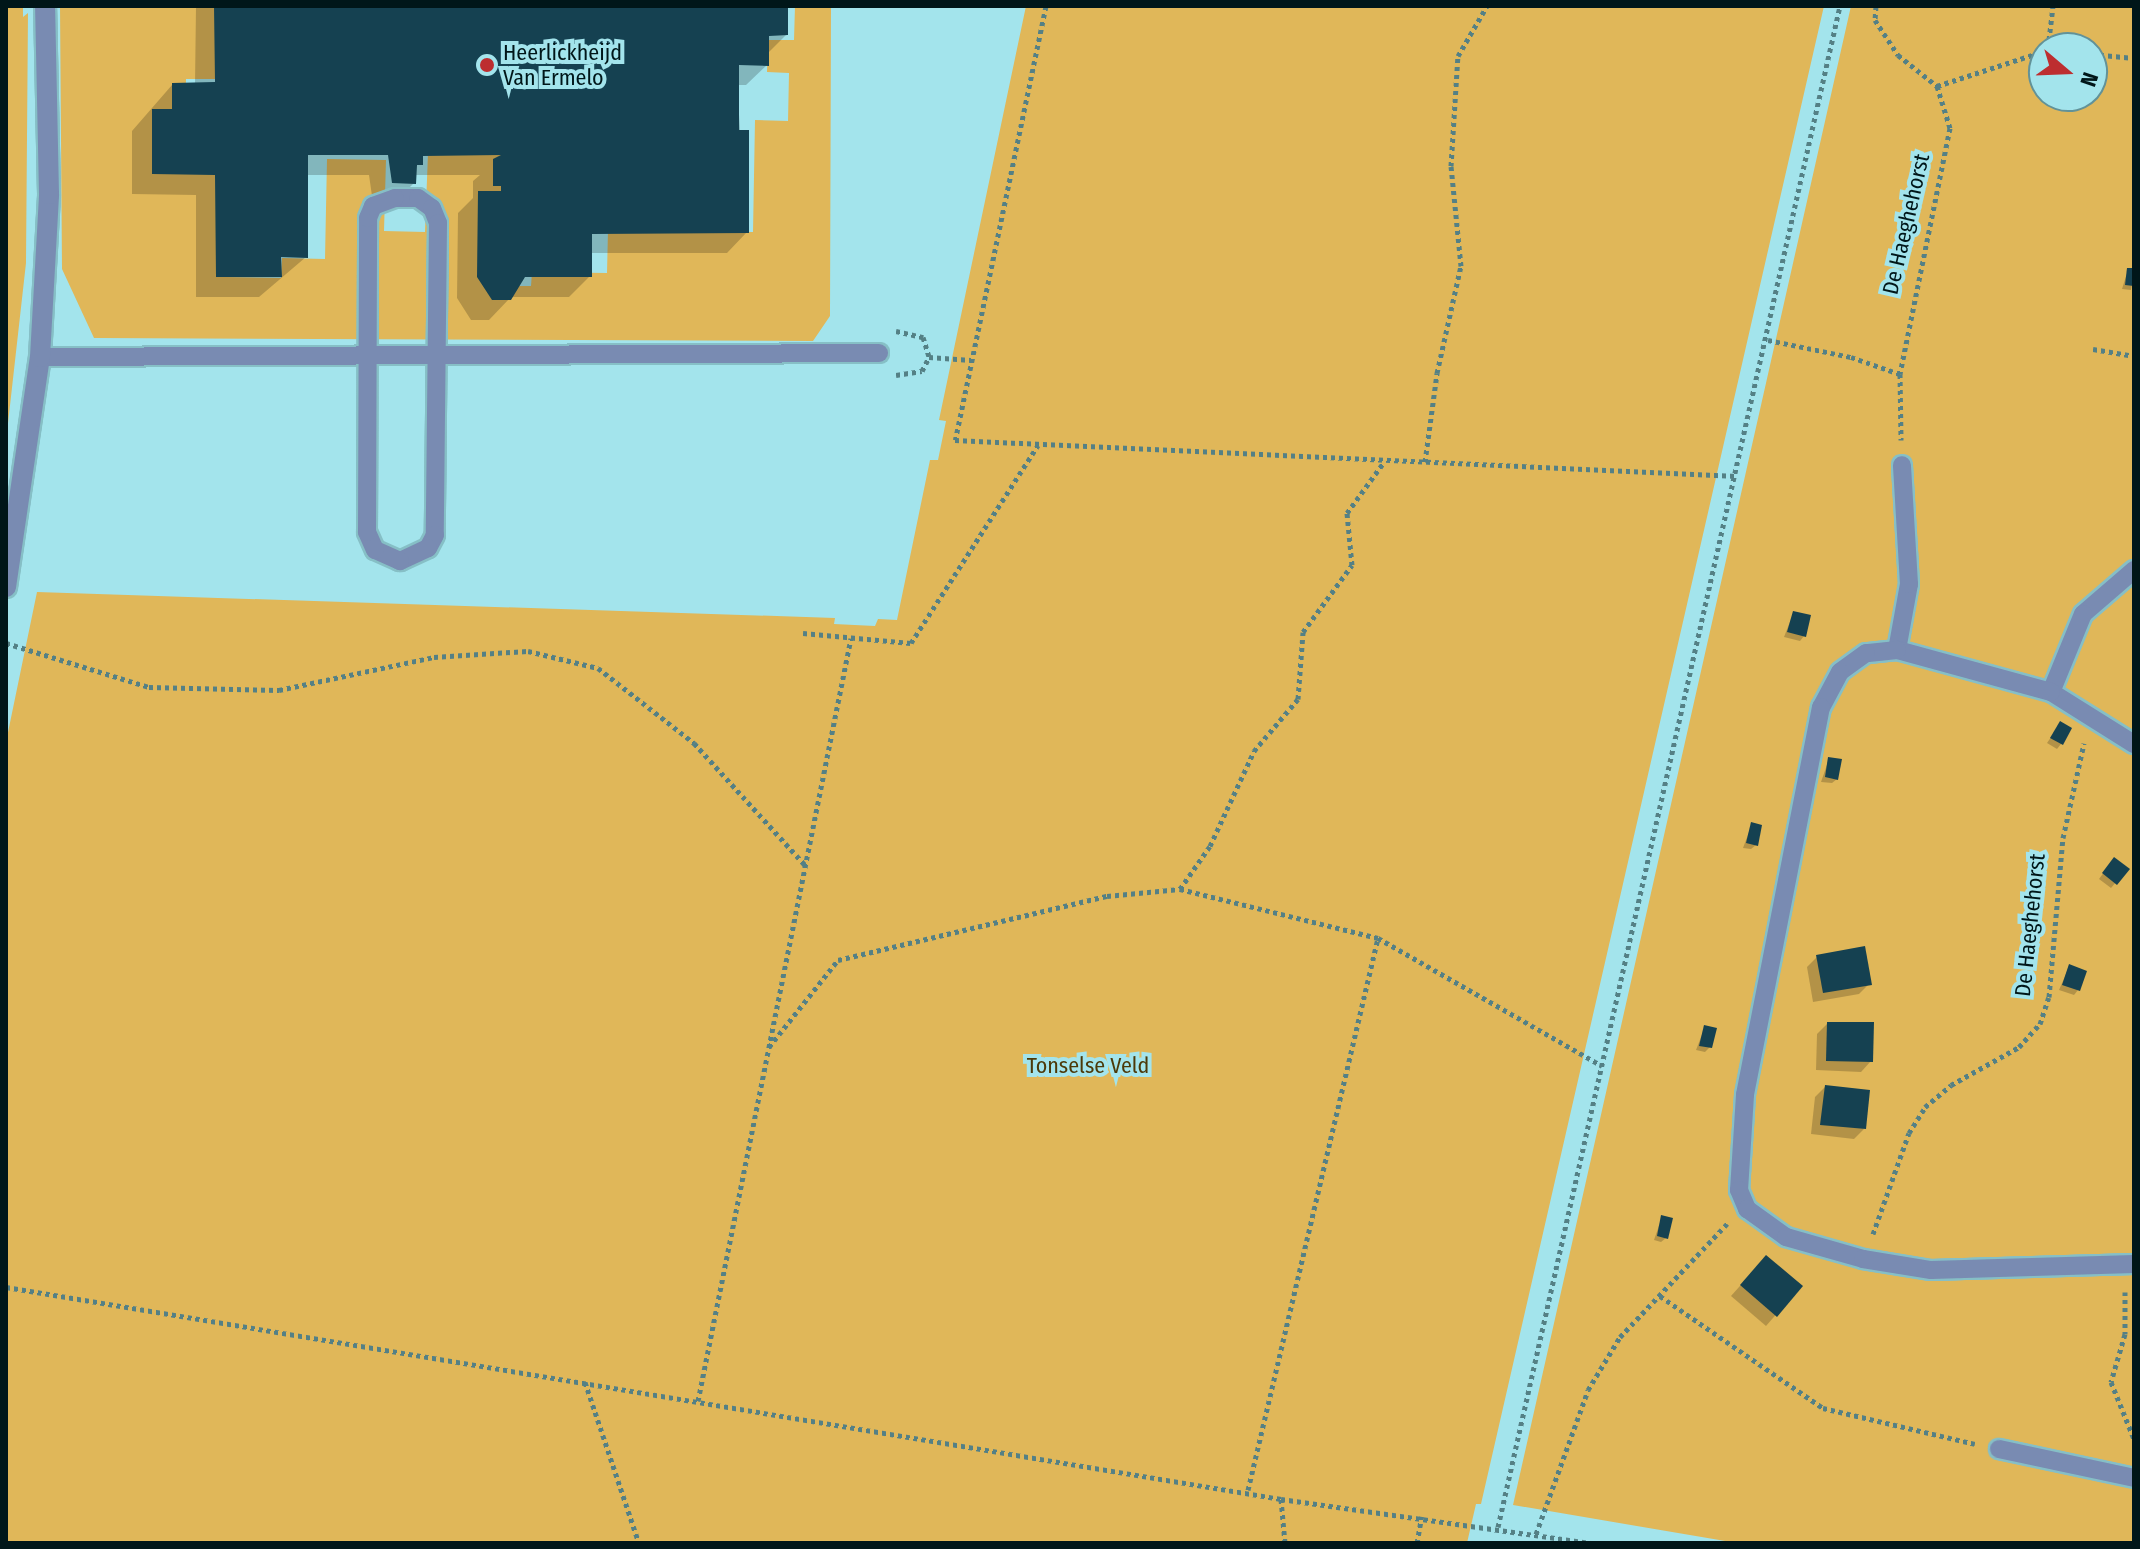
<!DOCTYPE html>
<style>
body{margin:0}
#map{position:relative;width:2140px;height:1549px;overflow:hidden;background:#a3e4ec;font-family:"Fira Sans Condensed",sans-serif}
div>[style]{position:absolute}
.green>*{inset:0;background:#e0b759}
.shadow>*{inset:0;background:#0003}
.building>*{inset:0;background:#154151}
.path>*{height:5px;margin-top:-2.5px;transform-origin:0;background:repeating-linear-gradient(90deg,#548085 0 4px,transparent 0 8px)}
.roads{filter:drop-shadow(2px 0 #86bfc6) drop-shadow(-2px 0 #86bfc6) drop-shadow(0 2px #86bfc6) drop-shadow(0 -2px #86bfc6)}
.lane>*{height:18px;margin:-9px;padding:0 9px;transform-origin:9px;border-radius:9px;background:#798bb2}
.street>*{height:20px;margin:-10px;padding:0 10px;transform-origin:10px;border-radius:10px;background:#798bb2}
.dots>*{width:22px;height:22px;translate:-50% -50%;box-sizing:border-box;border:4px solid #a3e4ec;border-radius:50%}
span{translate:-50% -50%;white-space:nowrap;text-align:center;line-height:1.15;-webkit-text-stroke:8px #a3e4ec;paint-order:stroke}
.poi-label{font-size:22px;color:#001619}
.left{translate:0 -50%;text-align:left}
.street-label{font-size:22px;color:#001619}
.park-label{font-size:22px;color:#4c3909}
.frame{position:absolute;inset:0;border:8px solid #001619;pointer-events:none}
.north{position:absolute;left:2028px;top:32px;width:80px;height:80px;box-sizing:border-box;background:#a3e4ec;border:2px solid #629298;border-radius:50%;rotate:109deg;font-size:22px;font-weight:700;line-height:32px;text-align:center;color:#001619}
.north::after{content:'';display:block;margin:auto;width:28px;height:36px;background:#bd2e30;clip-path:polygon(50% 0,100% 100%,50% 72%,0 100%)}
</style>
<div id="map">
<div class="green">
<i style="clip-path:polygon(6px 6px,23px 6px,23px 17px,28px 13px,26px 263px,6px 441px)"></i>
<i style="clip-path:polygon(60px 6px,229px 6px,228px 79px,186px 79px,185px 111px,228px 173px,226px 277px,281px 278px,282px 258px,325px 259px,327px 159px,386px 160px,384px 231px,425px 232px,428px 153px,507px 154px,506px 286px,531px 286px,532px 272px,607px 273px,608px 230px,753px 232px,755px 120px,788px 121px,789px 73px,767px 72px,768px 40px,794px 40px,795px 6px,831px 6px,830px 316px,813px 341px,94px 338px,62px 269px)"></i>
<i style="clip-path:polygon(1026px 6px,1824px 6px,1481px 1504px,1476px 1504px,1467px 1543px,6px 1543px,6px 742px,37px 592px,835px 618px,834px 624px,875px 626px,878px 619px,897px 620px,930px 460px,938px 460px,946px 421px,939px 420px)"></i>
<i style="clip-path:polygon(evenodd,1851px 6px,2134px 6px,2134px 1543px,1737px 1543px,1513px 1505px,1851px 6px,2044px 48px,2092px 48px,2092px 96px,2044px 96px,2044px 48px)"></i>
</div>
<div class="shadow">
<i style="clip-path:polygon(196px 6px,786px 6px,786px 35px,767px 54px,767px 65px,746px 85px,737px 85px,747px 232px,727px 253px,590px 253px,590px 276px,569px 297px,511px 297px,489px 320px,471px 320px,457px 298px,458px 213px,473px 198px,473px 181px,480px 175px,414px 175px,414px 183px,394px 203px,373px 203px,369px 175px,306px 175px,306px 257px,259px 297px,196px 297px,196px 195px,132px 194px,132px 131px,172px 85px,195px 84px)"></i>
<i style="clip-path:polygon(2128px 270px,2134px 270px,2131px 290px,2122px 289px)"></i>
<i style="clip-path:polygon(1793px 614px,1804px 636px,1800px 641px,1784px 637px)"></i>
<i style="clip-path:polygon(2060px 724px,2061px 744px,2057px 749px,2047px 743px)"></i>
<i style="clip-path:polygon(1829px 759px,1837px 779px,1832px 783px,1821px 782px)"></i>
<i style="clip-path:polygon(1752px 824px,1756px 845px,1751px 849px,1743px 848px)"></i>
<i style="clip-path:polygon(2110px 864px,2127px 869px,2111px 888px,2099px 879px)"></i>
<i style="clip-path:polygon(1817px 957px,1869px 984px,1859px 994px,1813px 1002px,1807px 967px)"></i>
<i style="clip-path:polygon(2069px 967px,2078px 990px,2074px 995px,2059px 990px)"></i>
<i style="clip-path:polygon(1827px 1024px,1871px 1061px,1861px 1072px,1816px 1070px,1817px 1034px)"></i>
<i style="clip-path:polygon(1705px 1027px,1710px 1047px,1705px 1052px,1696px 1050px)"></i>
<i style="clip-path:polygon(1825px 1087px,1864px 1129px,1854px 1139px,1811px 1134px,1815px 1097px)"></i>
<i style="clip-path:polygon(1662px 1217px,1666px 1238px,1661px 1242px,1654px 1240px)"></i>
<i style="clip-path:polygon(1756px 1268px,1800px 1287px,1766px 1326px,1731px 1296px)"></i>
</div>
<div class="building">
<i style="clip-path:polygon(214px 6px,788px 6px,788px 35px,769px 36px,769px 66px,739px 65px,739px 130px,749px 130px,749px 233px,592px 234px,592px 277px,525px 277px,511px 300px,492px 300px,477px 277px,478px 191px,501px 191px,501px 186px,493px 186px,493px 159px,501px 155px,423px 156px,423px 165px,417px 165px,416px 184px,392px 183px,388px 155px,308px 155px,308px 258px,281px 257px,282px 277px,216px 277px,215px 175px,152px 174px,152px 109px,172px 109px,172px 83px,215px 82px)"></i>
<i style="clip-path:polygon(2127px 268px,2134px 268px,2134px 286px,2125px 285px)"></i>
<i style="clip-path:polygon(1793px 611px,1811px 615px,1806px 637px,1787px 632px)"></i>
<i style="clip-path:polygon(2060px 721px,2072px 728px,2063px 745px,2050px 738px)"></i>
<i style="clip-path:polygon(1828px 757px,1842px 759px,1838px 780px,1825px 777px)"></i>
<i style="clip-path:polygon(1751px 822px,1762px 825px,1758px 846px,1746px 843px)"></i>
<i style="clip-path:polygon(2114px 857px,2130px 869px,2117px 885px,2102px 873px)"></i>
<i style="clip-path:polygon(1865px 946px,1872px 985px,1823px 993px,1816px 955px)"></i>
<i style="clip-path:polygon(2069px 964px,2087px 971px,2080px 991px,2062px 985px)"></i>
<i style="clip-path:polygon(1827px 1022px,1874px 1022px,1873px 1062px,1826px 1061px)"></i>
<i style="clip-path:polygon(1704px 1025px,1717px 1028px,1712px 1048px,1699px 1046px)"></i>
<i style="clip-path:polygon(1825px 1085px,1870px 1090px,1866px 1129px,1820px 1125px)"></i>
<i style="clip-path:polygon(1661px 1215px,1673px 1218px,1668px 1239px,1657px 1236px)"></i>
<i style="clip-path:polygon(1766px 1255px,1803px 1286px,1777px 1317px,1740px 1285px)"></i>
</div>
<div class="path">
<i style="left:1046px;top:6px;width:443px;rotate:101.8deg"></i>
<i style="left:955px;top:440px;width:783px;rotate:2.64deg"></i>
<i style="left:1876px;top:6px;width:14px;rotate:94deg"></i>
<i style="left:1875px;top:20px;width:42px;rotate:56.7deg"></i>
<i style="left:1898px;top:55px;width:50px;rotate:38.5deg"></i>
<i style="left:1937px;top:86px;width:44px;rotate:72.8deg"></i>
<i style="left:1950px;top:128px;width:251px;rotate:101.5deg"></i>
<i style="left:1900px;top:374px;width:66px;rotate:89.1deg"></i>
<i style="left:2048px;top:48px;width:42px;rotate:-83.2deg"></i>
<i style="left:2092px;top:54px;width:42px;rotate:5.4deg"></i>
<i style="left:1937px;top:86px;width:113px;rotate:-18.1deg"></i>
<i style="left:896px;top:331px;width:28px;rotate:13deg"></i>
<i style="left:923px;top:337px;width:21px;rotate:73deg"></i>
<i style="left:929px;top:357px;width:42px;rotate:4.1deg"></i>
<i style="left:1768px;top:340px;width:85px;rotate:11.6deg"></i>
<i style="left:1851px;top:357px;width:52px;rotate:19.1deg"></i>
<i style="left:2093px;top:349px;width:42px;rotate:9.7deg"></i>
<i style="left:896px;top:375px;width:26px;rotate:-9deg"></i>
<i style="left:922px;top:371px;width:16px;rotate:-63deg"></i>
<i style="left:1425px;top:462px;width:90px;rotate:-82.3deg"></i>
<i style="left:1437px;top:373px;width:110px;rotate:-77.4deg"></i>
<i style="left:1461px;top:266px;width:100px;rotate:-95.7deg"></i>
<i style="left:1451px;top:166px;width:110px;rotate:-86.4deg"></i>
<i style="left:1458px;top:56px;width:58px;rotate:-59.9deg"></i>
<i style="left:803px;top:633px;width:108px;rotate:5.3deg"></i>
<i style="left:911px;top:643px;width:235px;rotate:-57.3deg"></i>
<i style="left:6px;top:643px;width:150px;rotate:17.1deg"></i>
<i style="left:149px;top:687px;width:130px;rotate:1.3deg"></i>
<i style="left:279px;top:690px;width:158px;rotate:-12deg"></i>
<i style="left:434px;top:657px;width:94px;rotate:-3.7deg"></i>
<i style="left:528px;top:651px;width:72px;rotate:13.7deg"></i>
<i style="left:598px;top:668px;width:122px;rotate:38deg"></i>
<i style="left:694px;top:743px;width:165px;rotate:47.7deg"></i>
<i style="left:1180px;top:889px;width:52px;rotate:-55.1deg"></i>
<i style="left:1210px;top:846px;width:105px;rotate:-65.1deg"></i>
<i style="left:1254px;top:751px;width:68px;rotate:-49.8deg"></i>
<i style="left:1298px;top:699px;width:67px;rotate:-85.7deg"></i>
<i style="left:1303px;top:632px;width:83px;rotate:-53.8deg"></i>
<i style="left:1352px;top:565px;width:52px;rotate:-95.5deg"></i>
<i style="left:1347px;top:513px;width:63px;rotate:-54deg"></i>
<i style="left:769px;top:1047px;width:111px;rotate:-51.6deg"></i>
<i style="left:838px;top:960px;width:277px;rotate:-13.4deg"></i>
<i style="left:1107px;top:896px;width:73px;rotate:-5.5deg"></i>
<i style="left:1180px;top:889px;width:204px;rotate:13.9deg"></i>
<i style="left:1378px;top:938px;width:258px;rotate:29.7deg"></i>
<i style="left:1873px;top:1234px;width:107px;rotate:-70.4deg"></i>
<i style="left:1909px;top:1133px;width:31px;rotate:-58deg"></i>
<i style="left:1925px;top:1107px;width:34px;rotate:-40deg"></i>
<i style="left:1951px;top:1085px;width:78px;rotate:-29.2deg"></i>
<i style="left:2019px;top:1047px;width:31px;rotate:-48deg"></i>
<i style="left:2040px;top:1024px;width:28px;rotate:-72deg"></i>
<i style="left:2049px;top:997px;width:160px;rotate:-85deg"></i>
<i style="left:2063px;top:838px;width:97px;rotate:-77.5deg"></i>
<i style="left:6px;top:1287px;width:1293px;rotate:9.44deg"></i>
<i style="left:1281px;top:1499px;width:314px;rotate:8.1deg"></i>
<i style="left:2125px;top:1292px;width:42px;rotate:90deg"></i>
<i style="left:2125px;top:1334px;width:50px;rotate:106.3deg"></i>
<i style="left:2111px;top:1382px;width:61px;rotate:68deg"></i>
<i style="left:1660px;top:1296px;width:198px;rotate:34.5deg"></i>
<i style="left:1823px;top:1408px;width:156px;rotate:13.3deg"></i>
<i style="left:585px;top:1382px;width:170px;rotate:71.5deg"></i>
<i style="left:698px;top:1401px;width:778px;rotate:-78.66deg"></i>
<i style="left:1248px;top:1490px;width:567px;rotate:-76.75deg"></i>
<i style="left:1281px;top:1499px;width:44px;rotate:84.8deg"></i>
<i style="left:1498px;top:1527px;width:1559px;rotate:-77.33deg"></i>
<i style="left:1536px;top:1534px;width:153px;rotate:-70.1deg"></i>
<i style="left:1588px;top:1390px;width:62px;rotate:-58.9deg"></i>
<i style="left:1620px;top:1337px;width:156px;rotate:-46.6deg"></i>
<i style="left:1417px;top:1543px;width:27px;rotate:-80deg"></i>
</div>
<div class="roads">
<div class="lane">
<i style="left:395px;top:198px;width:23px"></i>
<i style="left:418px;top:198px;width:17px;rotate:36deg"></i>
<i style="left:432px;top:208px;width:16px;rotate:68deg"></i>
<i style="left:438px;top:223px;width:312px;rotate:90.6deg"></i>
<i style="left:435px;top:535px;width:15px;rotate:118deg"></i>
<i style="left:428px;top:548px;width:31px;rotate:155deg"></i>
<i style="left:400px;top:561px;width:27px;rotate:-156deg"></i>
<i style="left:375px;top:550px;width:20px;rotate:-114deg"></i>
<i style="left:367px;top:532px;width:314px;rotate:-89.8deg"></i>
<i style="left:368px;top:218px;width:13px;rotate:-67deg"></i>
<i style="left:373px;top:206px;width:23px;rotate:-20deg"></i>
<i style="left:40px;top:357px;width:839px;rotate:-0.27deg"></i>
<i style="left:2134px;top:570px;width:67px;rotate:139.2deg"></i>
<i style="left:2083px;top:614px;width:84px;rotate:112.3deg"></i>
<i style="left:2051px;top:692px;width:98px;rotate:32.1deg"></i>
<i style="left:1897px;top:650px;width:67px;rotate:-79.7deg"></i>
<i style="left:1909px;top:584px;width:119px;rotate:-93.4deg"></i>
<i style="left:2051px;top:692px;width:160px;rotate:-164.7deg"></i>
<i style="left:1897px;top:650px;width:31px;rotate:174deg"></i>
<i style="left:1866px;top:653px;width:32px;rotate:144deg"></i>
<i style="left:1840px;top:672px;width:40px;rotate:118deg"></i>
<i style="left:1821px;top:707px;width:395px;rotate:101.1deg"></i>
<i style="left:1745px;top:1095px;width:95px;rotate:93.6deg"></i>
<i style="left:1739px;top:1190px;width:21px;rotate:67deg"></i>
<i style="left:1747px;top:1209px;width:48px;rotate:35.7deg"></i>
<i style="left:1786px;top:1237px;width:80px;rotate:15.9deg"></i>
<i style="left:1863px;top:1259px;width:69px;rotate:9.2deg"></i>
<i style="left:1931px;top:1270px;width:203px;rotate:-1.7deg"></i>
<i style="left:1999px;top:1449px;width:138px;rotate:12.1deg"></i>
</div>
<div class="street">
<i style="left:6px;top:587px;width:232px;rotate:-81.6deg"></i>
<i style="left:40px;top:357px;width:163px;rotate:-86.8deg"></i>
<i style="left:49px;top:194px;width:188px;rotate:-91.2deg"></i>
</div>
</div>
<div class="dots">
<i style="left:487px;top:65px;background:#bd2e30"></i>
</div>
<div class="poi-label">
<span class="left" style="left:503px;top:65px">Heerlickheijd<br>Van Ermelo</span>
</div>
<div class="street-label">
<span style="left:1906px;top:224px;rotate:-77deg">De Haeghehorst</span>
<span style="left:2030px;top:925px;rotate:-84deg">De Haeghehorst</span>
</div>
<div class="park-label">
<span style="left:1088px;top:1066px">Tonselse Veld</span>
</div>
<div class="frame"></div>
<div class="north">N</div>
</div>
